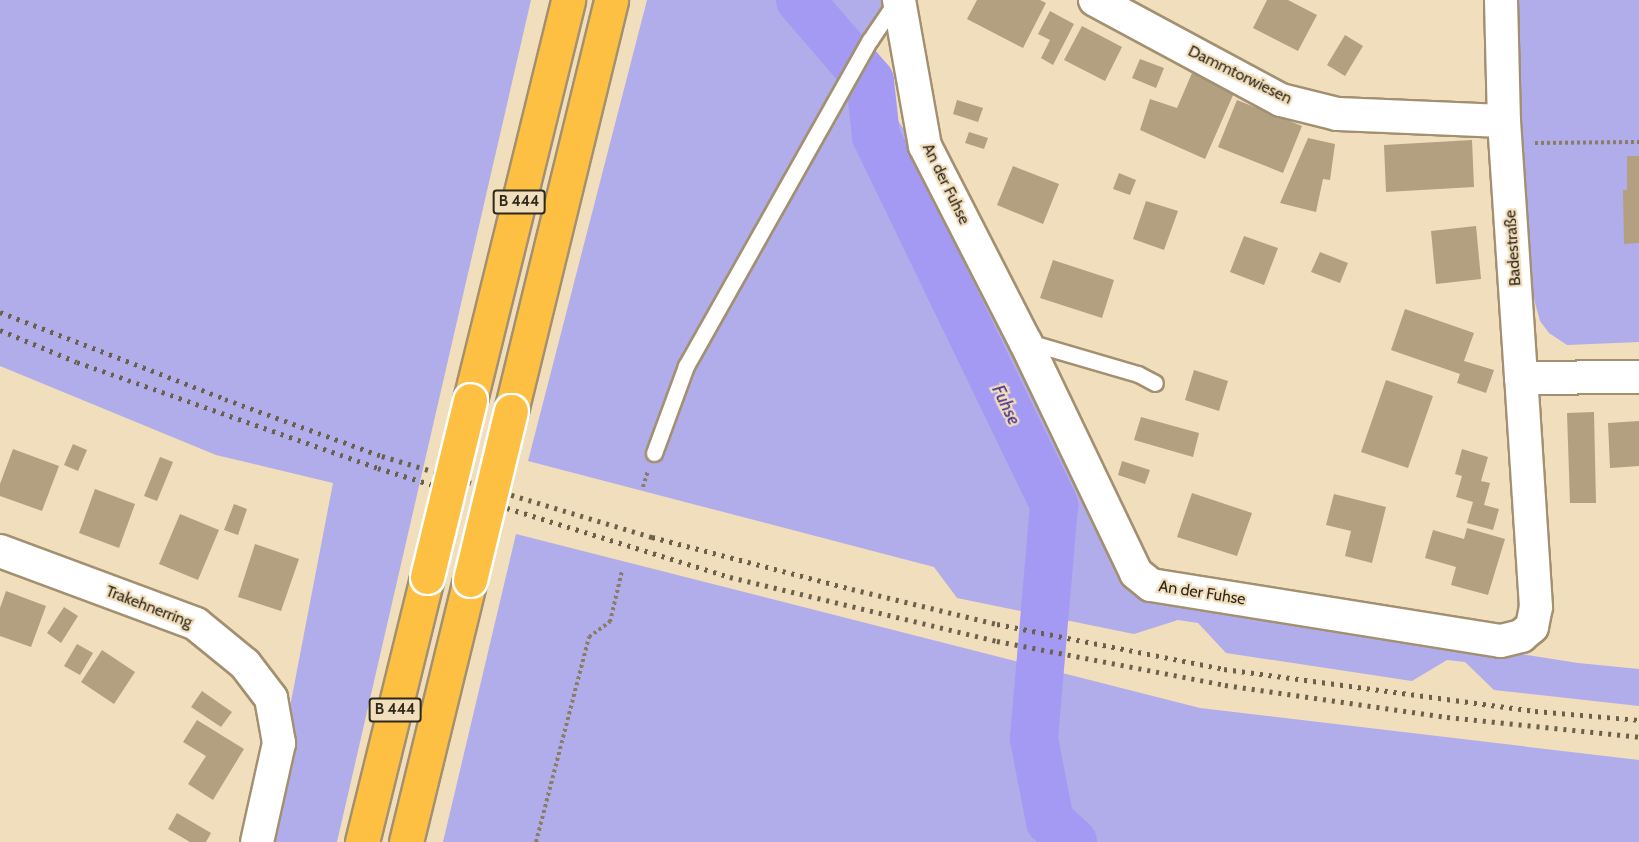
<!DOCTYPE html>
<meta charset="utf-8">
<style>
body{margin:0}
#map{position:relative;width:1639px;height:842px;overflow:hidden;background:#f1debc;font-family:Cabin,sans-serif}
div>[style]{position:absolute}
.green>*{inset:0;background:#b1acea}
.river>*{height:48px;margin:-24px;padding:0 24px;transform-origin:24px;border-radius:24px;background:#a49af3}
.building>*{inset:0;background:#b2a080}
.path>*{height:4px;margin-top:-2px;transform-origin:0;background:repeating-linear-gradient(90deg,#8a7d66 0 3px,transparent 0 6px)}
.roads{filter:drop-shadow(2px 0 #a29071) drop-shadow(-2px 0 #a29071) drop-shadow(0 2px #a29071) drop-shadow(0 -2px #a29071)}
.lane>*{height:15px;margin:-7.5px;padding:0 7.5px;transform-origin:7.5px;border-radius:7.5px;background:#fff}
.street>*{height:32px;margin:-16px;padding:0 16px;transform-origin:16px;border-radius:16px;background:#fff}
.highway>*{height:33px;margin:-16.5px;padding:0 16.5px;transform-origin:16.5px;border-radius:16.5px;background:#fdc043}
.rail>*{height:4.5px;margin-top:-2.25px;transform-origin:0;background:repeating-linear-gradient(90deg,#6a604c 0 3px,transparent 0 9px)}
.bridges{filter:drop-shadow(2px 0 #fff) drop-shadow(-2px 0 #fff) drop-shadow(0 2px #fff) drop-shadow(0 -2px #fff)}
.highway-bridge>*{height:33px;margin:-16.5px;padding:0 16.5px;transform-origin:16.5px;border-radius:16.5px;background:#fdc043}
span{translate:-50% -50%;white-space:nowrap;text-align:center;line-height:1.15;-webkit-text-stroke:4.5px #f1debc;paint-order:stroke}
.shield-label span{padding:2px 4px;background:#f1debc;border:2px solid;border-radius:4px;-webkit-text-stroke-width:0}
.shield-label{font-size:15px;color:#2f281b;font-weight:700}
.street-label{font-size:16px;color:#2f281b}
.water-label{font-size:18px;color:#432a8e;font-style:italic}
</style>
<div id="map">
<div class="green">
<i style="clip-path:polygon(0 0,531px 0,337px 842px,264px 842px,333px 483px,216px 455px,0 366px)"></i>
<i style="clip-path:polygon(647px 0,884px 0,880px 14px,889px 32px,854px 55px,915px 146px,1136px 590px,1244px 611px,1578px 663px,1639px 669px,1639px 706px,1494px 690px,1465px 662px,1447px 660px,1412px 681px,1226px 653px,1198px 623px,1178px 620px,1134px 634px,957px 598px,934px 567px,528px 461px)"></i>
<i style="clip-path:polygon(1514px 0,1639px 0,1639px 342px,1567px 345px,1549px 333px,1540px 321px,1534px 299px,1513px 72px)"></i>
<i style="clip-path:polygon(516px 534px,1200px 708px,1639px 760px,1639px 842px,443px 842px)"></i>
</div>
<div class="river">
<i style="left:800px;top:0;width:107px;rotate:49.2deg"></i>
<i style="left:870px;top:81px;width:55px;rotate:83.8deg"></i>
<i style="left:876px;top:136px;width:410px;rotate:64.2deg"></i>
<i style="left:1054px;top:505px;width:235px;rotate:94.9deg"></i>
<i style="left:1034px;top:739px;width:84px;rotate:79deg"></i>
<i style="left:1050px;top:821px;width:31px;rotate:42deg"></i>
</div>
<div class="building">
<i style="clip-path:polygon(977px 0,1040px 0,1046px 3px,1023px 48px,967px 19px)"></i>
<i style="clip-path:polygon(1267px 0,1288px 0,1317px 15px,1298px 51px,1253px 28px)"></i>
<i style="clip-path:polygon(1050px 11px,1074px 24px,1053px 65px,1041px 58px,1050px 40px,1038px 34px)"></i>
<i style="clip-path:polygon(1082px 26px,1122px 47px,1105px 81px,1064px 60px)"></i>
<i style="clip-path:polygon(1345px 35px,1363px 46px,1345px 76px,1327px 65px)"></i>
<i style="clip-path:polygon(1140px 59px,1164px 68px,1156px 88px,1132px 78px)"></i>
<i style="clip-path:polygon(1192px 73px,1234px 93px,1205px 159px,1140px 130px,1150px 99px,1177px 108px)"></i>
<i style="clip-path:polygon(957px 100px,983px 108px,978px 122px,953px 114px)"></i>
<i style="clip-path:polygon(1237px 100px,1302px 126px,1283px 173px,1218px 147px)"></i>
<i style="clip-path:polygon(969px 132px,988px 138px,984px 149px,965px 143px)"></i>
<i style="clip-path:polygon(1308px 138px,1335px 144px,1330px 180px,1323px 179px,1316px 212px,1280px 203px)"></i>
<i style="clip-path:polygon(1472px 140px,1474px 187px,1386px 192px,1384px 145px)"></i>
<i style="clip-path:polygon(1627px 156px,1639px 156px,1639px 243px,1624px 244px,1623px 190px,1627px 190px)"></i>
<i style="clip-path:polygon(1013px 166px,1059px 184px,1043px 224px,997px 205px)"></i>
<i style="clip-path:polygon(1119px 173px,1136px 180px,1130px 195px,1113px 189px)"></i>
<i style="clip-path:polygon(1146px 201px,1178px 211px,1164px 250px,1133px 239px)"></i>
<i style="clip-path:polygon(1476px 226px,1481px 279px,1436px 284px,1431px 231px)"></i>
<i style="clip-path:polygon(1244px 236px,1278px 248px,1264px 285px,1230px 272px)"></i>
<i style="clip-path:polygon(1320px 252px,1348px 263px,1340px 283px,1311px 272px)"></i>
<i style="clip-path:polygon(1053px 260px,1114px 280px,1102px 318px,1040px 298px)"></i>
<i style="clip-path:polygon(1405px 309px,1474px 333px,1464px 361px,1494px 370px,1486px 393px,1457px 383px,1460px 374px,1391px 350px)"></i>
<i style="clip-path:polygon(1194px 370px,1228px 381px,1219px 411px,1185px 400px)"></i>
<i style="clip-path:polygon(1386px 380px,1433px 396px,1408px 468px,1361px 452px)"></i>
<i style="clip-path:polygon(1594px 412px,1596px 503px,1570px 503px,1567px 413px)"></i>
<i style="clip-path:polygon(1141px 417px,1199px 433px,1193px 457px,1134px 440px)"></i>
<i style="clip-path:polygon(1639px 421px,1639px 466px,1610px 468px,1608px 423px)"></i>
<i style="clip-path:polygon(73px 444px,87px 450px,78px 471px,64px 465px)"></i>
<i style="clip-path:polygon(13px 449px,59px 466px,42px 511px,0 496px,0 484px)"></i>
<i style="clip-path:polygon(1462px 449px,1488px 457px,1481px 481px,1490px 483px,1484px 505px,1499px 509px,1493px 530px,1467px 523px,1473px 502px,1456px 497px,1462px 476px,1455px 474px)"></i>
<i style="clip-path:polygon(160px 457px,173px 462px,157px 501px,144px 496px)"></i>
<i style="clip-path:polygon(1122px 461px,1150px 470px,1145px 484px,1118px 475px)"></i>
<i style="clip-path:polygon(95px 489px,135px 504px,119px 548px,79px 533px)"></i>
<i style="clip-path:polygon(1192px 493px,1252px 513px,1237px 556px,1177px 537px)"></i>
<i style="clip-path:polygon(1334px 494px,1386px 507px,1372px 563px,1345px 556px,1351px 531px,1326px 525px)"></i>
<i style="clip-path:polygon(234px 504px,247px 509px,238px 535px,224px 530px)"></i>
<i style="clip-path:polygon(180px 514px,219px 530px,198px 580px,159px 564px)"></i>
<i style="clip-path:polygon(1467px 528px,1505px 539px,1488px 595px,1451px 585px,1456px 567px,1425px 558px,1433px 530px,1464px 539px)"></i>
<i style="clip-path:polygon(255px 544px,299px 559px,281px 611px,238px 597px)"></i>
<i style="clip-path:polygon(6px 591px,46px 606px,31px 647px,0 636px,0 608px)"></i>
<i style="clip-path:polygon(64px 607px,78px 616px,61px 643px,47px 633px)"></i>
<i style="clip-path:polygon(77px 644px,93px 653px,80px 675px,64px 666px)"></i>
<i style="clip-path:polygon(102px 650px,135px 672px,114px 704px,81px 682px)"></i>
<i style="clip-path:polygon(202px 691px,232px 712px,221px 727px,191px 707px)"></i>
<i style="clip-path:polygon(197px 720px,244px 749px,213px 800px,188px 784px,206px 756px,183px 742px)"></i>
<i style="clip-path:polygon(177px 813px,211px 833px,206px 842px,190px 842px,168px 829px)"></i>
</div>
<div class="path">
<i style="left:1535px;top:143px;width:104px;rotate:-0.6deg"></i>
<i style="left:643px;top:487px;width:17px;rotate:-73deg"></i>
<i style="left:536px;top:842px;width:212px;rotate:-75.5deg"></i>
<i style="left:589px;top:637px;width:26px;rotate:-36deg"></i>
<i style="left:610px;top:622px;width:52px;rotate:-76.8deg"></i>
</div>
<div class="roads">
<div class="lane">
<i style="left:1025px;top:341px;width:118px;rotate:16.3deg"></i>
<i style="left:1138px;top:374px;width:19px;rotate:28deg"></i>
<i style="left:654px;top:453px;width:93px;rotate:-69.8deg"></i>
<i style="left:686px;top:366px;width:374px;rotate:-60.6deg"></i>
<i style="left:870px;top:40px;width:48px;rotate:-56deg"></i>
</div>
<div class="street">
<i style="left:899px;top:0;width:148px;rotate:79.9deg"></i>
<i style="left:925px;top:146px;width:219px;rotate:62.9deg"></i>
<i style="left:1025px;top:341px;width:257px;rotate:64.4deg"></i>
<i style="left:1136px;top:573px;width:19px;rotate:39deg"></i>
<i style="left:1151px;top:585px;width:354px;rotate:9.1deg"></i>
<i style="left:1501px;top:641px;width:21px;rotate:-14deg"></i>
<i style="left:1521px;top:636px;width:14px;rotate:-39deg"></i>
<i style="left:1532px;top:627px;width:20px;rotate:-79deg"></i>
<i style="left:1536px;top:607px;width:229px;rotate:-93.7deg"></i>
<i style="left:1095px;top:0;width:211px;rotate:28.3deg"></i>
<i style="left:1281px;top:100px;width:58px;rotate:14deg"></i>
<i style="left:1337px;top:114px;width:167px;rotate:2.4deg"></i>
<i style="left:1501px;top:0;width:121px;rotate:88.6deg"></i>
<i style="left:1504px;top:121px;width:258px;rotate:86.2deg"></i>
<i style="left:1521px;top:378px;width:118px;rotate:-0.5deg"></i>
<i style="left:0;top:551px;width:209px;rotate:20.4deg"></i>
<i style="left:196px;top:624px;width:63px;rotate:39.2deg"></i>
<i style="left:245px;top:664px;width:43px;rotate:52.6deg"></i>
<i style="left:271px;top:698px;width:46px;rotate:79.9deg"></i>
<i style="left:279px;top:743px;width:101px;rotate:102.5deg"></i>
</div>
<div class="highway">
<i style="left:470px;top:400px;width:412px;rotate:-76.2deg"></i>
<i style="left:511px;top:411px;width:423px;rotate:-76.3deg"></i>
<i style="left:362px;top:842px;width:273px;rotate:-76.2deg"></i>
<i style="left:406px;top:842px;width:270px;rotate:-76.3deg"></i>
</div>
</div>
<div class="rail">
<i style="left:0;top:312px;width:241px;rotate:21.1deg"></i>
<i style="left:225px;top:399px;width:167px;rotate:20deg"></i>
<i style="left:382px;top:456px;width:282px;rotate:16.7deg"></i>
<i style="left:652px;top:537px;width:207px;rotate:14.6deg"></i>
<i style="left:852px;top:589px;width:149px;rotate:13.6deg"></i>
<i style="left:997px;top:624px;width:231px;rotate:11.2deg"></i>
<i style="left:1224px;top:669px;width:314px;rotate:7.7deg"></i>
<i style="left:1535px;top:711px;width:104px;rotate:4.9deg"></i>
<i style="left:0;top:330px;width:83px;rotate:22.6deg"></i>
<i style="left:77px;top:362px;width:319px;rotate:19.4deg"></i>
<i style="left:378px;top:468px;width:368px;rotate:17.2deg"></i>
<i style="left:730px;top:577px;width:275px;rotate:13.5deg"></i>
<i style="left:997px;top:641px;width:232px;rotate:10.9deg"></i>
<i style="left:1225px;top:685px;width:224px;rotate:8.2deg"></i>
<i style="left:1447px;top:717px;width:193px;rotate:5.9deg"></i>
</div>
<div class="bridges">
<div class="highway-bridge">
<i style="left:427px;top:577px;width:182px;rotate:-76.3deg"></i>
<i style="left:470px;top:580px;width:174px;rotate:-76.4deg"></i>
</div>
</div>
<div class="shield-label">
<span style="left:519px;top:202px">B 444</span>
<span style="left:395px;top:710px">B 444</span>
</div>
<div class="street-label">
<span style="left:1240px;top:75px;rotate:26deg">Dammtorwiesen</span>
<span style="left:946px;top:184px;rotate:64deg">An der Fuhse</span>
<span style="left:1513px;top:248px;rotate:-94deg">Badestraße</span>
<span style="left:1202px;top:593px;rotate:9deg">An der Fuhse</span>
<span style="left:149px;top:607px;rotate:21deg">Trakehnerring</span>
</div>
<div class="water-label">
<span style="left:1006px;top:405px;rotate:64deg">Fuhse</span>
</div>
</div>
